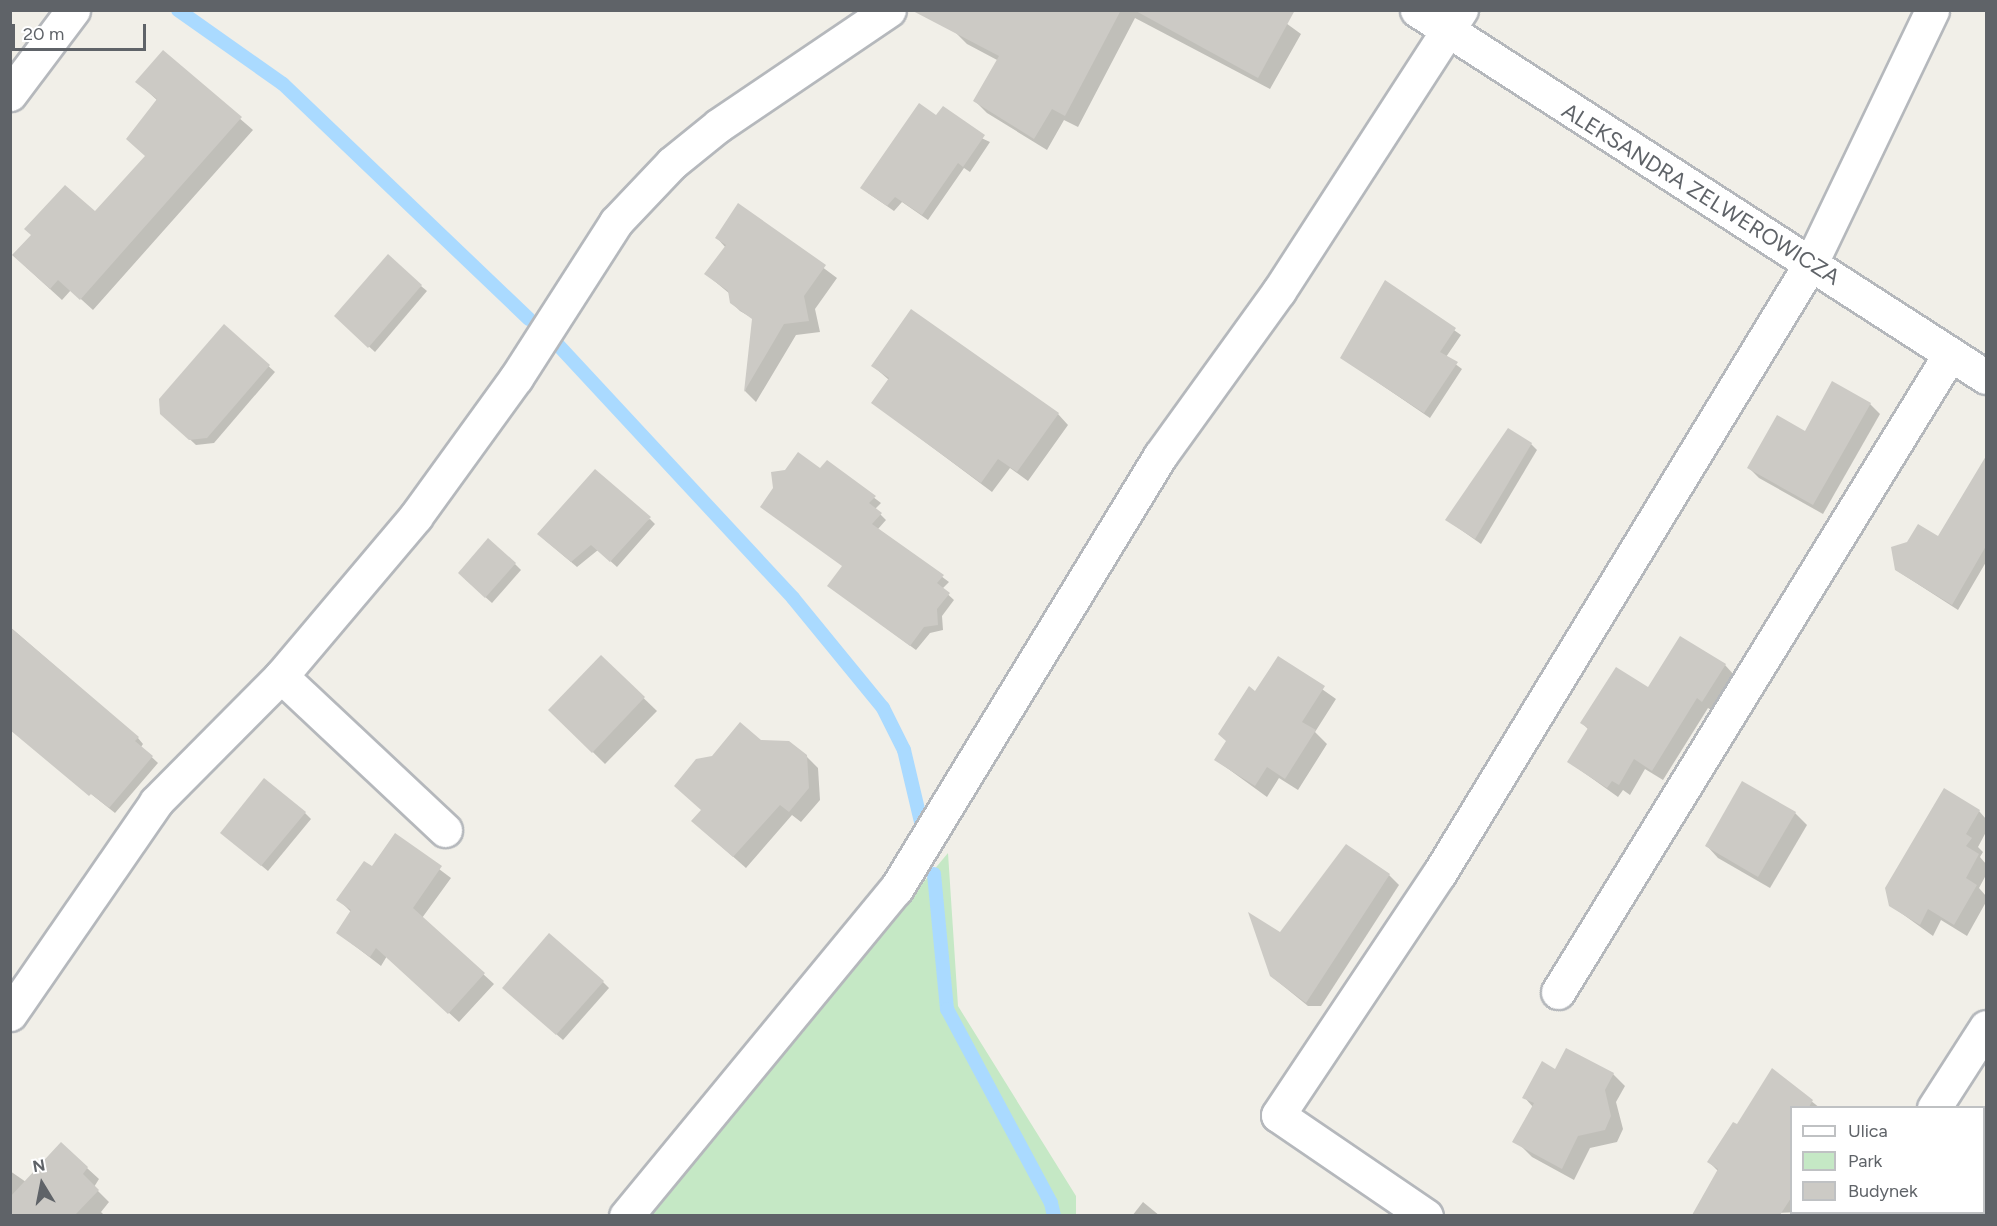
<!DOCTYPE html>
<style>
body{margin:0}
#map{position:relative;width:1997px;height:1226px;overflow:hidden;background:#f1efe8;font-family:Figtree,sans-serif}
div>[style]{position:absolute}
.green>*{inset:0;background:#c5e8c5}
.shadow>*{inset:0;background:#0003}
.stream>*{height:14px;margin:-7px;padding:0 7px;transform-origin:7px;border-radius:7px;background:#aadaff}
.building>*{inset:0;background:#cccac5}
.roads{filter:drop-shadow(2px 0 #b5b8bc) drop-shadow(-2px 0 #b5b8bc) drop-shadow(0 2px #b5b8bc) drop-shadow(0 -2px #b5b8bc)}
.minor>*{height:33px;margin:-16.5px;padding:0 16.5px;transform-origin:16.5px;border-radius:16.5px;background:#fff}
span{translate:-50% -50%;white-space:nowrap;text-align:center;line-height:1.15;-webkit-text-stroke:6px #fff;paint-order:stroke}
.street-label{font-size:22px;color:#5f6368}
.frame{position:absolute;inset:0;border:12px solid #5f6368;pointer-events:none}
.legend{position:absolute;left:1790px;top:1106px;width:195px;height:108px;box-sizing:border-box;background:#fff;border:2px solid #bfc1c3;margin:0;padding:8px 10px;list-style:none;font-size:18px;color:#5f6368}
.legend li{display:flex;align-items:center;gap:12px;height:30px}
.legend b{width:30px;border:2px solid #bfc1c3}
.north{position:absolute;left:12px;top:1154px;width:60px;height:60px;-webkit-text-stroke:4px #fff;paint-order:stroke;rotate:350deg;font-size:16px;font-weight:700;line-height:24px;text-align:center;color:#5f6368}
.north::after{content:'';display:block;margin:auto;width:21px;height:27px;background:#5f6368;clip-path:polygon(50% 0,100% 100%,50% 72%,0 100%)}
.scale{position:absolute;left:12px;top:24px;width:134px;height:27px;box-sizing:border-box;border:3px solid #5f6368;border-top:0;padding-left:8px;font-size:18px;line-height:21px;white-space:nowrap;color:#5f6368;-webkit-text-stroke:4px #fff;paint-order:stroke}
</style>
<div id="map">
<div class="green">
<i style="clip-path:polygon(948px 853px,958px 1006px,1076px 1196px,1076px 1215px,644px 1216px)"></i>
</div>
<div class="shadow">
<i style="clip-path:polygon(1048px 10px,1268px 10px,1301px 34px,1270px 89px,1135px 18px,1078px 127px,1064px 120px,1047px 150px,987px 113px,975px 101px,999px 61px,967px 44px,955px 32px)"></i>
<i style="clip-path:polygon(163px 52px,253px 130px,93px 310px,71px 290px,62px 300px,26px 267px,95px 213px,147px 157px,158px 101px,137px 82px)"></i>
<i style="clip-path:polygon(936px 117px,990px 142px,970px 172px,964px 168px,928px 220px,902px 202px,894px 211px,868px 193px)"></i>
<i style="clip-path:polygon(739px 205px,837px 278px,815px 309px,820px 332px,796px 335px,756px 402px,745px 391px,753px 322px,759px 322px,740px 311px,731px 302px,730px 294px,706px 274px,726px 248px,717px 238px)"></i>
<i style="clip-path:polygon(1386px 282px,1461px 335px,1446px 357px,1462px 369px,1430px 418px,1342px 358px)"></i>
<i style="clip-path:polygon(421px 286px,427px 291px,375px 352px,342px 322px)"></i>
<i style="clip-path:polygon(224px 326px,275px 372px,214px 443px,196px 445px,168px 419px)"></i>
<i style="clip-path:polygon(873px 366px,1058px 414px,1068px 425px,1028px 481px,1010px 468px,992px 492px,873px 403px,889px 380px)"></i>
<i style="clip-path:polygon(1870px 404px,1880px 414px,1823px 514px,1759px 478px,1749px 468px,1805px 433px)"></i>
<i style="clip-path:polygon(1531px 444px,1537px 450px,1481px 544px,1447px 520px)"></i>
<i style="clip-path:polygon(827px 462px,881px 503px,875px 509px,886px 520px,878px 529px,949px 582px,942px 589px,954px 600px,942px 616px,943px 630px,930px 633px,916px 650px,829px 586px,843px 567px,821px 470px)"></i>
<i style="clip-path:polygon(1979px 471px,1986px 476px,1986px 562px,1958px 610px,1896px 570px,1939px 538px)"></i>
<i style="clip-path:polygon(650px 519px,655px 524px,617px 567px,598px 550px,577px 567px,545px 540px)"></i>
<i style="clip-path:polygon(515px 564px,521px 570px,492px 603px,465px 579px)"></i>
<i style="clip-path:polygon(10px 627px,138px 738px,143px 744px,141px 747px,158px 763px,115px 813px,10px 729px)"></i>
<i style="clip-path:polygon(601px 657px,657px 711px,605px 764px,550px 710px)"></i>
<i style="clip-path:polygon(1278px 658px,1336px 699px,1315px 732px,1327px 744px,1298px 790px,1279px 778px,1267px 797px,1216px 760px)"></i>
<i style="clip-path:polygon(1725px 665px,1735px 676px,1713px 711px,1708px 708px,1663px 780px,1645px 769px,1630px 795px,1623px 790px,1618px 797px,1569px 762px,1589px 730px,1582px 723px,1649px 689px)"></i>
<i style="clip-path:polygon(806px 756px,818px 768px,820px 800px,801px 822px,792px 815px,746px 868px,705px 832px,702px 811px,713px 758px)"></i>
<i style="clip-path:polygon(1979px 811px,1986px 819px,1986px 832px,1978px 847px,1983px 852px,1980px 857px,1986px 864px,1986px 875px,1979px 888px,1986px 896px,1986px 902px,1967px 936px,1941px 920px,1933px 936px,1890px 905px)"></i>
<i style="clip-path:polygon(305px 813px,311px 819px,268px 871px,228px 838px)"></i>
<i style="clip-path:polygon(1795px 813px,1807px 825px,1770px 888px,1718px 858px,1707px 846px)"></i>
<i style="clip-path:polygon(395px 836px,451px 878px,422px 918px,494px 984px,459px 1022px,387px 956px,381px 966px,338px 933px,351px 912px,338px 899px,372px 868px)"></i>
<i style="clip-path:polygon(1389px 875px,1399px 885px,1321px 1006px,1308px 1006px,1271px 976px,1281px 934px)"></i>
<i style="clip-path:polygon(603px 982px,609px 988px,563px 1040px,509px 993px)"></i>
<i style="clip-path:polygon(1772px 1070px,1820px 1108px,1792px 1108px,1792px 1212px,1801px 1212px,1711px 1216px,1700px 1205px,1718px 1171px,1709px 1162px,1737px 1126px)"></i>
<i style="clip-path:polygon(1555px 1071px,1613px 1074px,1625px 1086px,1616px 1102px,1623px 1129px,1617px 1142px,1590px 1148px,1574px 1180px,1532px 1157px,1520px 1145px,1533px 1107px,1524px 1097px)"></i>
<i style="clip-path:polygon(87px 1168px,99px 1179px,94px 1187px,109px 1202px,101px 1212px,105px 1216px,20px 1216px,10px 1207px,10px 1171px,26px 1182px)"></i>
<i style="clip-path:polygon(1143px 1202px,1160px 1216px,1132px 1216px)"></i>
</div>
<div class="stream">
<i style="left:178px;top:10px;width:128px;rotate:35.2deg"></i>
<i style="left:283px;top:84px;width:340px;rotate:43.7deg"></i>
<i style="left:559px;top:346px;width:344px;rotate:47.1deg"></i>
<i style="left:793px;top:598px;width:142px;rotate:50.7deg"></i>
<i style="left:883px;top:708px;width:47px;rotate:63.4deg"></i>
<i style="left:904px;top:750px;width:74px;rotate:76.7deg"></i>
<i style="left:934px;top:874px;width:136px;rotate:84.5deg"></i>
<i style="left:947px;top:1009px;width:220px;rotate:61.8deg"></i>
<i style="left:1051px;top:1203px;width:13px;rotate:77deg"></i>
</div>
<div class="building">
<i style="clip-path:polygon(911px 10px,1121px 10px,1065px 116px,1052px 109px,1034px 139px,973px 101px,999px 56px)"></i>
<i style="clip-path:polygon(1134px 10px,1295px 10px,1258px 78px)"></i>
<i style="clip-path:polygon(163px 50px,242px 117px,80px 300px,58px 280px,50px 289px,12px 255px,31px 235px,24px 229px,65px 185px,95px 211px,145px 156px,126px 139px,157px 99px,135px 82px)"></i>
<i style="clip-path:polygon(919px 103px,936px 115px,943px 106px,985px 135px,963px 167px,958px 163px,922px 215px,895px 197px,887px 206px,860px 188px)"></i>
<i style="clip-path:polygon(738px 203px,826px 265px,804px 296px,809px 321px,784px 324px,744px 392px,752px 319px,730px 303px,728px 291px,704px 274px,726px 245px,715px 238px)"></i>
<i style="clip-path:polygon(388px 254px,422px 285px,368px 348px,334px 316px)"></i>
<i style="clip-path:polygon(1385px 280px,1456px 328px,1440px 352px,1458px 362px,1424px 413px,1340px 358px)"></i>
<i style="clip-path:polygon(911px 309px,1059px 413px,1017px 472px,998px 459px,981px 483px,871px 403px,889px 378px,871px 366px)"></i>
<i style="clip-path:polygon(224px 324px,270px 365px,207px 438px,189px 440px,160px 414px,159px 399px)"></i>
<i style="clip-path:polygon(1832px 381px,1871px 403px,1813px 505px,1747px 468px,1777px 415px,1805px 431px)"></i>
<i style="clip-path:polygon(1508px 428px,1532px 443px,1475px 539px,1445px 520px)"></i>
<i style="clip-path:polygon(798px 452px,820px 468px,827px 460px,876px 496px,869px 503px,882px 513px,872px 524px,944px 575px,937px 583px,950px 593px,937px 609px,938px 625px,924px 627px,910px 646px,827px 586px,842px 566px,760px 507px,773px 488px,771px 472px,785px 470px)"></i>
<i style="clip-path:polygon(1986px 456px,1986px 546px,1952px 605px,1895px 570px,1891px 547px,1907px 542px,1918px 524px,1938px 536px)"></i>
<i style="clip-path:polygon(595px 469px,651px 517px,610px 562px,591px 545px,571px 562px,537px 534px)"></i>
<i style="clip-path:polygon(488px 538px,516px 563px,485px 598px,458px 573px)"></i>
<i style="clip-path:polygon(10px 627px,139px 737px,135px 741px,153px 756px,109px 808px,91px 794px,89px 796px,10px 730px)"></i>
<i style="clip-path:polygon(1680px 636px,1726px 664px,1702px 702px,1697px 698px,1652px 771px,1634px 759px,1619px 785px,1612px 781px,1607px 788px,1567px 762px,1588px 728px,1580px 723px,1616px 667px,1648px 687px)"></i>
<i style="clip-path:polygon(601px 655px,645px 697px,592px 753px,548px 710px)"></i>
<i style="clip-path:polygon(1278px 656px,1325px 686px,1302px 722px,1316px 730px,1285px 779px,1267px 767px,1255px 786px,1214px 760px,1226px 741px,1218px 734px,1249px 686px,1255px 691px)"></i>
<i style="clip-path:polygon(740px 722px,761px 740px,789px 741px,807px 755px,809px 788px,789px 812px,780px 805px,733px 857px,691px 821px,701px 810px,674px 786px,696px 759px,712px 756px)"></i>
<i style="clip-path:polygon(264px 778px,306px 812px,261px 866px,220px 833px)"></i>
<i style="clip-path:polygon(1742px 781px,1796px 812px,1758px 877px,1705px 846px)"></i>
<i style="clip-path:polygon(1944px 788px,1980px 810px,1966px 834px,1972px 838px,1966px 846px,1979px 854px,1966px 878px,1977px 885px,1954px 925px,1928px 909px,1920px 925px,1889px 906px,1885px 888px)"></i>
<i style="clip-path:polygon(395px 833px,442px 866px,413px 908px,485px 973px,448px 1014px,376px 948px,370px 957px,336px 933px,351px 910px,336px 900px,364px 861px,372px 866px)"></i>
<i style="clip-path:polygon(1346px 844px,1390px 874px,1306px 1003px,1270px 976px,1248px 912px,1280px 932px)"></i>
<i style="clip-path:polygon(549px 933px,604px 981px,556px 1035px,502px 988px)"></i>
<i style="clip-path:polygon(1566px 1048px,1614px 1073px,1605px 1090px,1611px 1116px,1605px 1130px,1578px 1136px,1562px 1169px,1512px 1142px,1534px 1103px,1522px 1098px,1542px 1061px,1555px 1069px)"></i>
<i style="clip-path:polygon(1772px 1068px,1813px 1100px,1809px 1107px,1791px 1107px,1791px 1198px,1780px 1215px,1692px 1215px,1718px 1169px,1707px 1162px,1733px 1122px,1737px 1124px)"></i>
<i style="clip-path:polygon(61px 1142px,88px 1167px,83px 1174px,99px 1190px,75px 1215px,10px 1215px,10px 1197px)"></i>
</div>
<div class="roads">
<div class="minor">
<i style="left:1417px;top:10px;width:677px;rotate:32.82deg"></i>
<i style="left:10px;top:94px;width:105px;rotate:-53.1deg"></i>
<i style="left:281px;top:676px;width:225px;rotate:43.2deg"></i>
<i style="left:1558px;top:992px;width:749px;rotate:-58.43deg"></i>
<i style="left:10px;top:1014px;width:257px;rotate:-55.4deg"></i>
<i style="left:156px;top:802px;width:177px;rotate:-45.2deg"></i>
<i style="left:281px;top:676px;width:209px;rotate:-49.8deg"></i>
<i style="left:416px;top:516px;width:170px;rotate:-54.1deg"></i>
<i style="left:516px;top:378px;width:185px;rotate:-57.3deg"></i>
<i style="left:616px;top:222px;width:81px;rotate:-46.5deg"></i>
<i style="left:672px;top:163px;width:60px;rotate:-39deg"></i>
<i style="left:719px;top:125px;width:205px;rotate:-34.1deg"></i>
<i style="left:1934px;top:1108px;width:96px;rotate:-57.3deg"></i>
<i style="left:626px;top:1216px;width:424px;rotate:-50.5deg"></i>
<i style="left:896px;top:889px;width:507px;rotate:-58.63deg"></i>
<i style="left:1160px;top:456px;width:203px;rotate:-54.2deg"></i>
<i style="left:1279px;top:291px;width:335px;rotate:-57.1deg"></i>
<i style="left:1426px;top:1216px;width:179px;rotate:-145.7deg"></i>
<i style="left:1278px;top:1115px;width:290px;rotate:-56.3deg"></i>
<i style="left:1439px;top:874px;width:715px;rotate:-58.67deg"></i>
<i style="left:1811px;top:263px;width:280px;rotate:-64.4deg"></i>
<i style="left:1862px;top:1216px;width:4px;rotate:-63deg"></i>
</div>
</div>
<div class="street-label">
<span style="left:1701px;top:194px;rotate:32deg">ALEKSANDRA ZELWEROWICZA</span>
</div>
<div class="frame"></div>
<ul class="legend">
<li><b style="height:8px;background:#fff"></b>Ulica</li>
<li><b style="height:16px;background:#c5e8c5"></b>Park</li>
<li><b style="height:16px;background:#cccac5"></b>Budynek</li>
</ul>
<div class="north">N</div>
<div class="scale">20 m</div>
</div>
